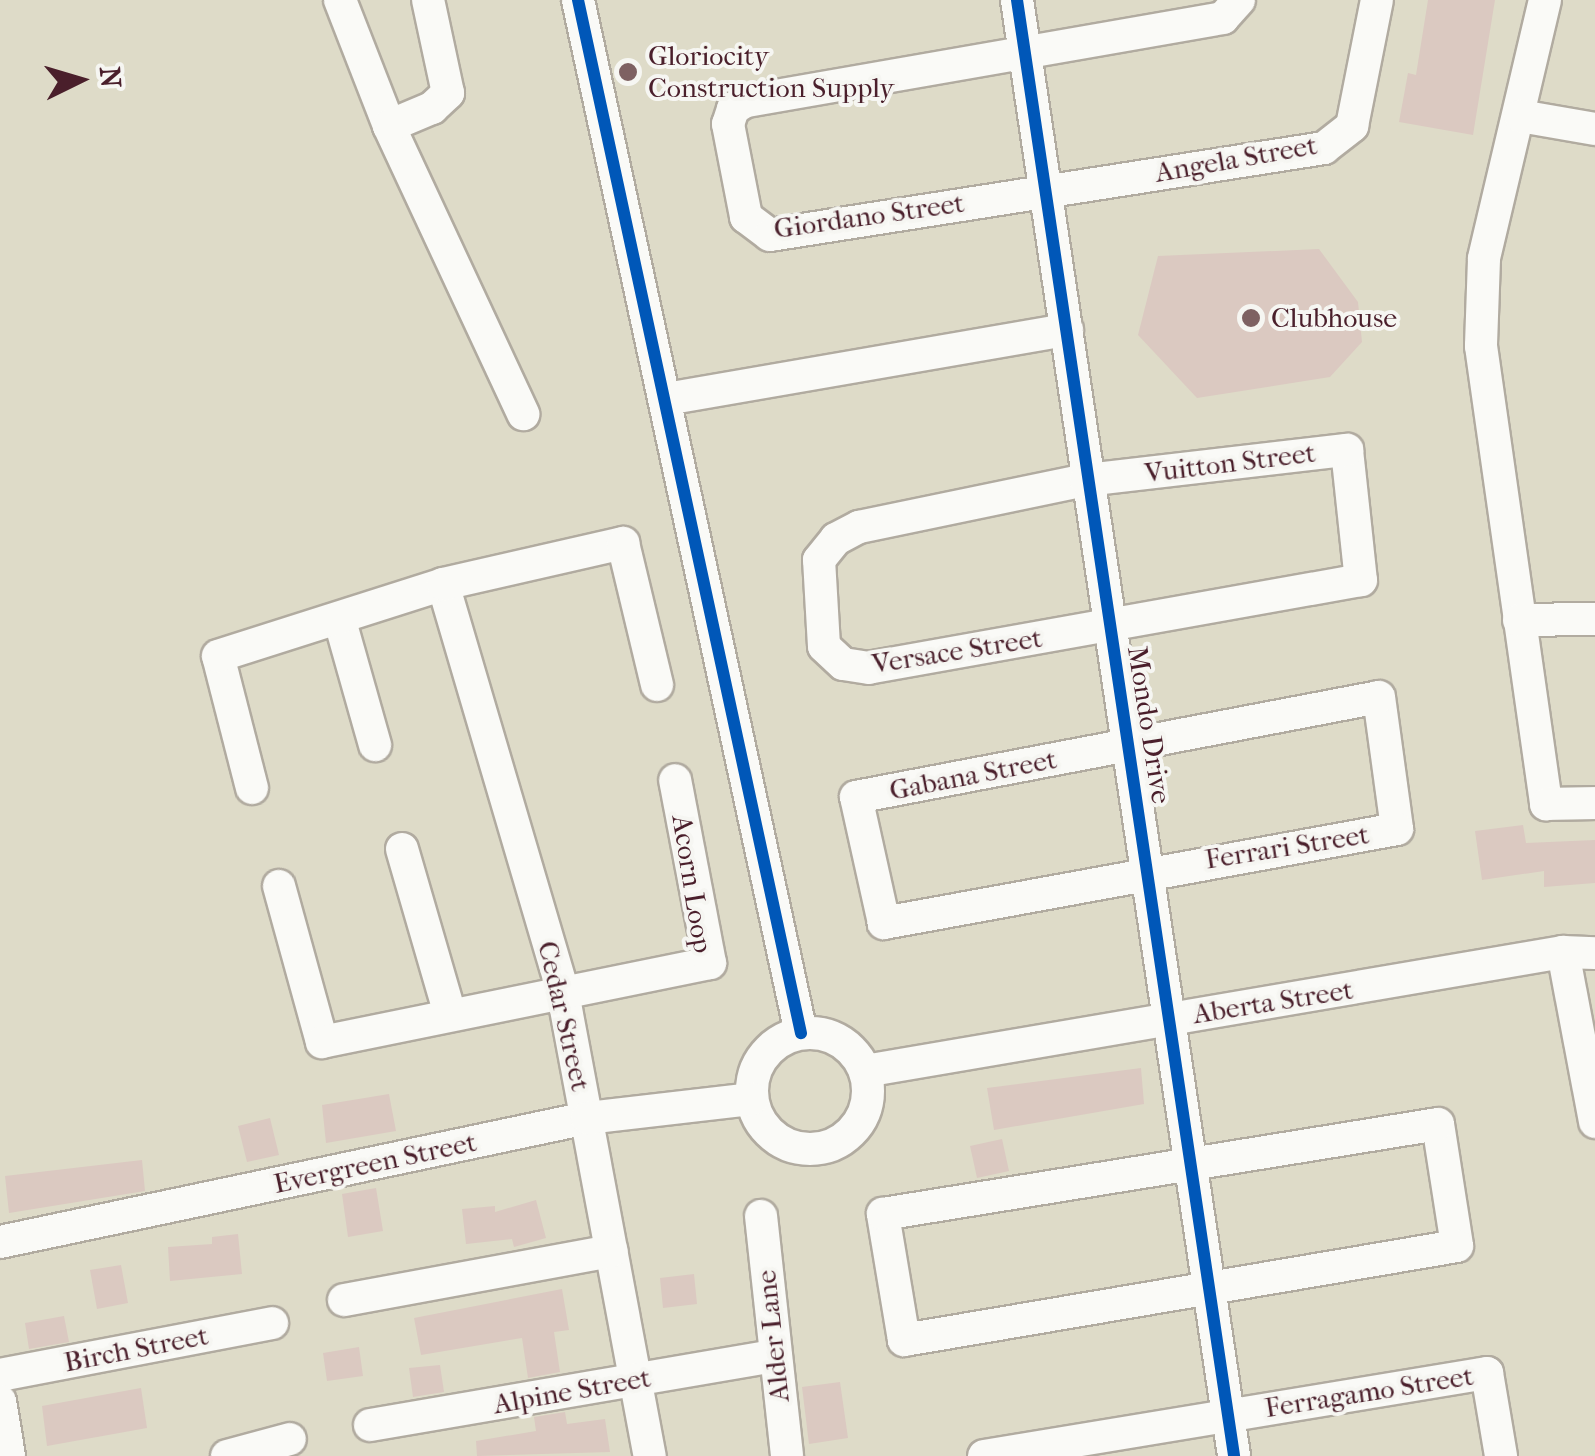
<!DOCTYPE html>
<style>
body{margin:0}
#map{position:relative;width:1595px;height:1456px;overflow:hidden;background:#dedbc8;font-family:"IM FELL French Canon",serif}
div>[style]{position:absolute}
.building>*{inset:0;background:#dbc9c1}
.roads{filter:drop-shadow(2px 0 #b1aba0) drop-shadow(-2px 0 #b1aba0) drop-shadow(0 2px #b1aba0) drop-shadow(0 -2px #b1aba0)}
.minor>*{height:32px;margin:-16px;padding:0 16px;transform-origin:16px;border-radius:16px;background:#fafaf7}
.minor>.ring{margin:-16px;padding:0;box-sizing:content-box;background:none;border:32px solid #fafaf7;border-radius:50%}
.cycleway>*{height:12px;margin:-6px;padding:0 6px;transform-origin:6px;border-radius:6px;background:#0057b8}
.dots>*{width:28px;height:28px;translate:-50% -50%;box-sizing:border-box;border:5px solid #f6f6f2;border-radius:50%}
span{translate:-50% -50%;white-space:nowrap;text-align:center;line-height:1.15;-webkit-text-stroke:8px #f6f6f2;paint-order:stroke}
.poi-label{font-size:28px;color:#4a1f2b}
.left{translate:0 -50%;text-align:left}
.street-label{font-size:28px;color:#4a1f2b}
.north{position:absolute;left:30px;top:30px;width:100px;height:100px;-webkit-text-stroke:8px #f6f6f2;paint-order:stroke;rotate:85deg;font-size:28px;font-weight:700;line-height:40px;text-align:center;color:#4a1f2b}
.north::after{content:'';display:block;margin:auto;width:35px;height:45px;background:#4a1f2b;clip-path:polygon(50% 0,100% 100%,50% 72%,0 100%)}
</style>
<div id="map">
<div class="building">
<i style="clip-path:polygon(1428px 0,1495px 0,1473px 135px,1399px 122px,1408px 73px,1416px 75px)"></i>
<i style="clip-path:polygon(1319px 249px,1358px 302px,1362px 342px,1330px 377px,1197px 398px,1138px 335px,1158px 256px)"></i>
<i style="clip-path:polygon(1523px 825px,1526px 843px,1595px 840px,1595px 883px,1544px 887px,1544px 871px,1482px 880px,1475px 831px)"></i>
<i style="clip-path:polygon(1141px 1068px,1144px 1104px,994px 1130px,987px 1088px)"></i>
<i style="clip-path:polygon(389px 1094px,396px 1131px,326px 1143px,322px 1105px)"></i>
<i style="clip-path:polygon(270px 1118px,279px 1155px,247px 1162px,238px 1126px)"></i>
<i style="clip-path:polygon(1002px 1139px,1009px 1171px,977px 1178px,970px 1146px)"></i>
<i style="clip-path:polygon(142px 1160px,145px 1191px,9px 1213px,5px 1176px)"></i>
<i style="clip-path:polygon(376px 1188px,383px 1231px,348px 1237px,342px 1194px)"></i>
<i style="clip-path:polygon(536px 1200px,546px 1238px,514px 1247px,512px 1239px,466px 1244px,462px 1209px,495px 1206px,495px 1212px)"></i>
<i style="clip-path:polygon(238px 1234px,242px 1274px,170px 1281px,168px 1247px,212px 1244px,212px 1237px)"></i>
<i style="clip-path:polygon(121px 1265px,128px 1303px,97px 1309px,90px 1270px)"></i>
<i style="clip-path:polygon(694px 1274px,697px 1304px,663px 1308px,660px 1278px)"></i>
<i style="clip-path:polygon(562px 1289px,569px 1330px,554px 1332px,560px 1372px,528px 1378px,522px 1338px,421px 1355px,414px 1318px)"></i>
<i style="clip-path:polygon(64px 1316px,69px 1342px,29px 1349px,25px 1323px)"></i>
<i style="clip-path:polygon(359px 1347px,363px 1376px,327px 1381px,323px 1353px)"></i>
<i style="clip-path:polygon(440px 1365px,444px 1392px,413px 1397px,409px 1368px)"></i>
<i style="clip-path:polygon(840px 1382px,848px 1438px,809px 1444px,802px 1387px)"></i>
<i style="clip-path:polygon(141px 1388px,147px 1428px,47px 1446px,42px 1406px)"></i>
<i style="clip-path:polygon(565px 1412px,567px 1424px,605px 1419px,610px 1452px,477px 1456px,476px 1441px,536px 1431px,534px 1417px)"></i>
</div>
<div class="roads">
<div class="minor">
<i style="left:340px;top:0;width:135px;rotate:68.7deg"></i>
<i style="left:389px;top:126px;width:318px;rotate:65deg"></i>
<i style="left:578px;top:0;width:1057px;rotate:77.82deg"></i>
<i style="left:1017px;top:0;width:1472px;rotate:81.52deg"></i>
<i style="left:1239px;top:0;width:24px;rotate:132deg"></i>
<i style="left:1223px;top:18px;width:486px;rotate:170.1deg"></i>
<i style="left:744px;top:102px;width:13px;rotate:148deg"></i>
<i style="left:733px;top:109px;width:16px;rotate:108deg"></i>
<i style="left:728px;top:124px;width:95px;rotate:79deg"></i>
<i style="left:746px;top:217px;width:30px;rotate:37deg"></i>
<i style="left:770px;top:235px;width:561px;rotate:-8.92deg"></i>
<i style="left:1324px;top:148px;width:36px;rotate:-38deg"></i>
<i style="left:1352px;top:126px;width:128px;rotate:-78.8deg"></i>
<i style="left:1545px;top:0;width:266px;rotate:103.3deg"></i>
<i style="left:1484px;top:259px;width:87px;rotate:92deg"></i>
<i style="left:1481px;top:346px;width:463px;rotate:81.9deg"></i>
<i style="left:1546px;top:804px;width:49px;rotate:-1.2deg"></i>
<i style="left:1520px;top:116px;width:76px;rotate:9.8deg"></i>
<i style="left:389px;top:126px;width:47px;rotate:-22.7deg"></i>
<i style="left:432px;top:108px;width:22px;rotate:-43deg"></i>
<i style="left:448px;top:93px;width:95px;rotate:-102.1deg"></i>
<i style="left:666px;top:399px;width:407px;rotate:-9.8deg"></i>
<i style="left:1347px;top:450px;width:131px;rotate:83.9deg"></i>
<i style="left:1361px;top:580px;width:500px;rotate:169.9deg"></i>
<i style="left:869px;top:668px;width:26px;rotate:-171deg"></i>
<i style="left:843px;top:664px;width:26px;rotate:-137deg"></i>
<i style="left:824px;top:646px;width:86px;rotate:-93.3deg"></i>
<i style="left:819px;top:560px;width:27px;rotate:-51deg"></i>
<i style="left:836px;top:539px;width:26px;rotate:-28deg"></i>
<i style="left:859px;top:527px;width:232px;rotate:-11.7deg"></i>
<i style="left:1086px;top:480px;width:263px;rotate:-6.6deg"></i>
<i style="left:443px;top:584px;width:426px;rotate:73.6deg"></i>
<i style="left:563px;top:993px;width:471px;rotate:79.4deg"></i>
<i style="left:1519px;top:620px;width:76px;rotate:-0.8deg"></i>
<i style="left:340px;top:621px;width:129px;rotate:74.2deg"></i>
<i style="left:1379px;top:697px;width:133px;rotate:82.2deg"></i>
<i style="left:1397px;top:829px;width:522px;rotate:169.62deg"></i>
<i style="left:884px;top:923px;width:129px;rotate:-102.5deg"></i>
<i style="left:856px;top:797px;width:532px;rotate:-10.82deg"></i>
<i style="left:252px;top:788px;width:136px;rotate:-104.4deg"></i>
<i style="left:218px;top:656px;width:236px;rotate:-17.7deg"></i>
<i style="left:443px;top:584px;width:185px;rotate:-12.8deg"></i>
<i style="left:623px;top:543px;width:146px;rotate:76.5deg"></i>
<i style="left:402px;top:849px;width:172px;rotate:73.8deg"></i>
<i style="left:279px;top:886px;width:162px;rotate:74.6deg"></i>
<i style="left:322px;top:1042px;width:396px;rotate:-11.5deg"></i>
<i style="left:710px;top:963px;width:186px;rotate:-100.8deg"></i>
<i style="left:1563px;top:952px;width:173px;rotate:79.3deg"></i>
<i class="ring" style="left:752px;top:1033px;width:84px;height:84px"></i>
<i style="left:865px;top:1071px;width:708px;rotate:-9.68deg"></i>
<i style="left:1563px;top:952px;width:32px;rotate:2deg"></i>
<i style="left:1438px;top:1124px;width:123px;rotate:81.1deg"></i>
<i style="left:1457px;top:1246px;width:561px;rotate:170.35deg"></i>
<i style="left:904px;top:1340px;width:128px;rotate:-99.5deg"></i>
<i style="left:883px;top:1214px;width:562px;rotate:-9.21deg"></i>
<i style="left:761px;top:1216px;width:241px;rotate:83.8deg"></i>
<i style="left:0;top:1242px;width:600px;rotate:-11.93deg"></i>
<i style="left:587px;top:1118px;width:166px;rotate:-6.6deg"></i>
<i style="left:344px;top:1300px;width:272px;rotate:-10.4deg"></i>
<i style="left:0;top:1375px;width:277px;rotate:-10.8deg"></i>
<i style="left:0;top:1401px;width:56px;rotate:80.7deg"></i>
<i style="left:370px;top:1425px;width:409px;rotate:-9.7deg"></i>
<i style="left:227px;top:1456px;width:65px;rotate:-15.1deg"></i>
<i style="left:984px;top:1456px;width:510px;rotate:-9.37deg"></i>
<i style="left:1487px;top:1373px;width:84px;rotate:80.4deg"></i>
</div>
</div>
<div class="cycleway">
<i style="left:578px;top:0;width:1057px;rotate:77.82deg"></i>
<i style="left:1017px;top:0;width:1472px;rotate:81.52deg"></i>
</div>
<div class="dots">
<i style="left:628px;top:72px;background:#7e6162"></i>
<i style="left:1251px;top:318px;background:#7e6162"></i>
</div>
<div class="poi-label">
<span class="left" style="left:648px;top:72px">Gloriocity<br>Construction Supply</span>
<span class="left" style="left:1271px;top:318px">Clubhouse</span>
</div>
<div class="street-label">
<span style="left:1236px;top:159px;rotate:-10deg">Angela Street</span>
<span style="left:869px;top:216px;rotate:-8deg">Giordano Street</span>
<span style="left:1230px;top:463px;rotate:-7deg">Vuitton Street</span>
<span style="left:957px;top:651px;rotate:-9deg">Versace Street</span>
<span style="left:1149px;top:725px;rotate:81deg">Mondo Drive</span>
<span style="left:973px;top:775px;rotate:-11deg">Gabana Street</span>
<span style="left:1287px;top:847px;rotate:-9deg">Ferrari Street</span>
<span style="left:692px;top:884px;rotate:81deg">Acorn Loop</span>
<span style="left:1273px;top:1002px;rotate:-9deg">Aberta Street</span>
<span style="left:564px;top:1016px;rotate:77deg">Cedar Street</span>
<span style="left:375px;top:1163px;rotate:-12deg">Evergreen Street</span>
<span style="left:773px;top:1336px;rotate:-96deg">Alder Lane</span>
<span style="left:136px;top:1349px;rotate:-11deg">Birch Street</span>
<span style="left:572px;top:1391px;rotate:-10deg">Alpine Street</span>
<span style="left:1369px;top:1392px;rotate:-9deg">Ferragamo Street</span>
</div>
<div class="north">N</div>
</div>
